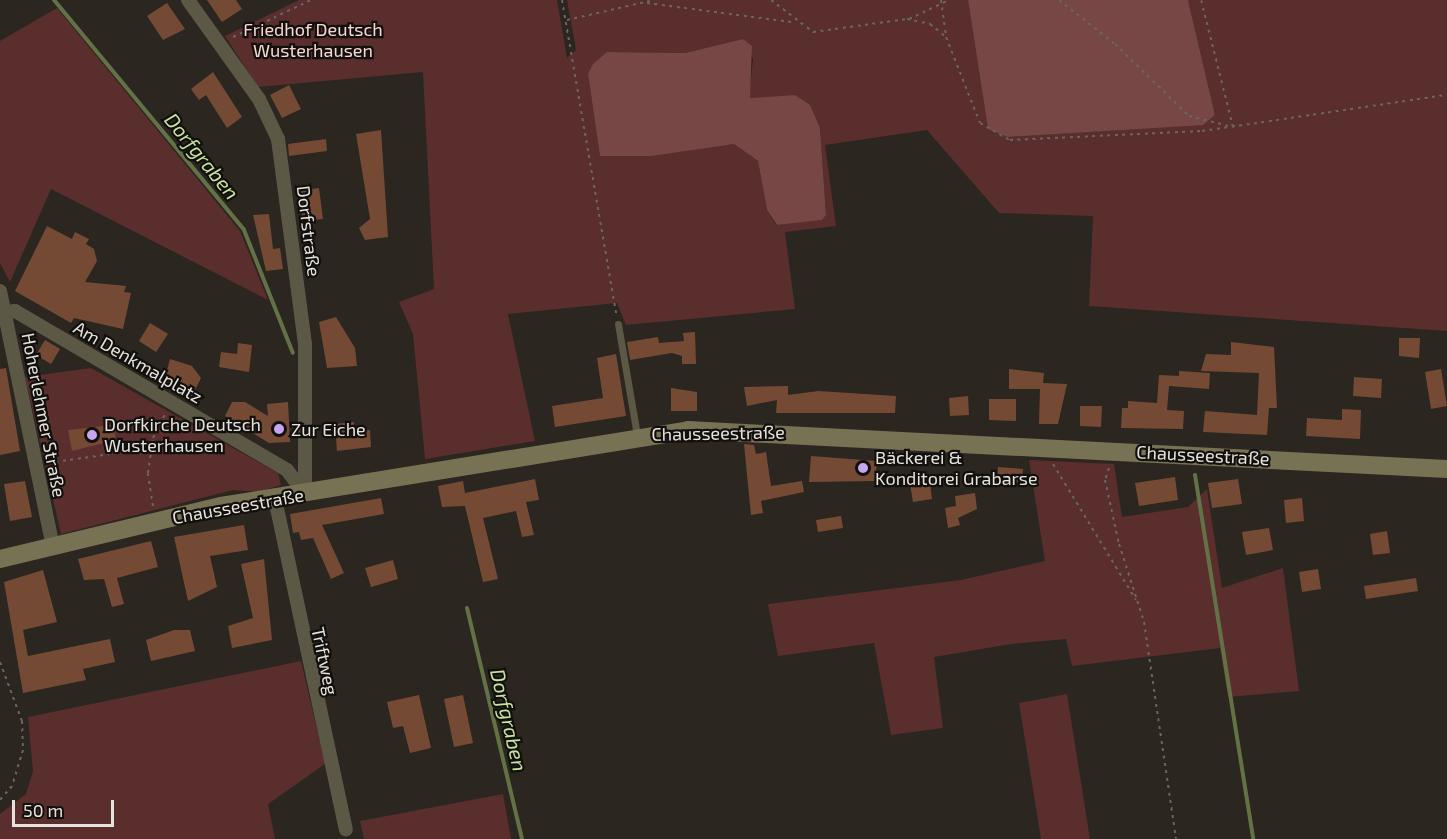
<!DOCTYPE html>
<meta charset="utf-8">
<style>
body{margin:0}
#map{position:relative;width:1447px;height:839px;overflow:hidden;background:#2b2620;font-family:"Exo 2",sans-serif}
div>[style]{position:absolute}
.green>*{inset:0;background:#592e2d}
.forest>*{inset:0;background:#774745}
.stream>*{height:4px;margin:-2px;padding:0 2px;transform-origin:2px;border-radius:2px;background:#627246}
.building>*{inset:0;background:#744a34}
.path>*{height:2px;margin-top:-1px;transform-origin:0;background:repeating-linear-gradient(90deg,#6a6560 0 3px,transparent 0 7.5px)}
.lane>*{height:7px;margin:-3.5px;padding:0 3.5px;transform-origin:3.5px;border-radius:3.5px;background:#5b5845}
.street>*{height:14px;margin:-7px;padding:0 7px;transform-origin:7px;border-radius:7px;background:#5b5845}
.secondary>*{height:18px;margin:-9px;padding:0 9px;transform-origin:9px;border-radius:9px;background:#787254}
.dots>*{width:16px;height:16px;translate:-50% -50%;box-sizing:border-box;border:3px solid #12100d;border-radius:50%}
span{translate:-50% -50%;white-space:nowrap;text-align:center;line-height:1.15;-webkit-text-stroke:4.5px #12100d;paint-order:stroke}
.park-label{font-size:18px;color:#f9d7d5}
.street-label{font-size:18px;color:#e6e2de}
.poi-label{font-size:18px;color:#e6e2de}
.left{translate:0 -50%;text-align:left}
.water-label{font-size:20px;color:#c9e49d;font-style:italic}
.scale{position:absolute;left:12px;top:800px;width:102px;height:27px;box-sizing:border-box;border:3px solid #e6e2de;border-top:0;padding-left:8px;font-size:18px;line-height:21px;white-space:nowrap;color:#e6e2de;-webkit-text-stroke:4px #12100d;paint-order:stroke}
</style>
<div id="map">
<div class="green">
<i style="clip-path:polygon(evenodd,299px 0,557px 0,567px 58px,576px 50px,567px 0,968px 0,988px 129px,1007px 137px,1203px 124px,1215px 115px,1188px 0,1447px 0,1447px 331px,1089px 306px,1093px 216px,999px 213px,927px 130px,825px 145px,836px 226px,785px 232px,795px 309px,626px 325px,617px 303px,508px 314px,535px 441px,425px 459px,413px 334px,399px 302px,434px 289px,423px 72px,258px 87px,225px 36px,299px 0,743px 39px,753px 59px,749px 98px,790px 96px,820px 128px,826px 215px,821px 220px,776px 225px,767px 210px,758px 161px,734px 144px,600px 155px,588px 74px,613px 52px,685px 53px,743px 39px)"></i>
<i style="clip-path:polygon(57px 8px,240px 231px,268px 300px,51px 189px,10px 282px,0 263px,0 41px)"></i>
<i style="clip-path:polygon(91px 368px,278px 473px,281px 485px,258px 492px,233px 490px,61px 534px,25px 377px)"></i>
<i style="clip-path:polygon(1029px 460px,1114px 464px,1122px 517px,1188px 507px,1207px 489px,1222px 588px,1283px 568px,1299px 691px,1228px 697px,1220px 648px,1072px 666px,1066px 639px,1011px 644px,934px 657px,943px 728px,891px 735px,874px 643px,778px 656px,768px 604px,961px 580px,1045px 561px)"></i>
<i style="clip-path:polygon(301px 661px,325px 764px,268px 804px,275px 839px,0 839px,0 814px,26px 794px,33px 771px,28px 717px)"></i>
<i style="clip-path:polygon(1067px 694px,1090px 839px,1041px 839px,1019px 703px)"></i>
<i style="clip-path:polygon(503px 794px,511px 839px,364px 839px,360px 821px)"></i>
</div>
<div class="forest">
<i style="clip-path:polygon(968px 0,1188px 0,1215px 115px,1203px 125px,1007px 137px,988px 129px)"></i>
<i style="clip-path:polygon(743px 39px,752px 46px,750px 98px,795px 95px,810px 105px,820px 128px,826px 215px,822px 220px,777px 225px,767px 210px,758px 161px,734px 144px,651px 156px,600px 156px,588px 74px,593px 64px,607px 52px,685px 53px)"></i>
</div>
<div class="stream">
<i style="left:54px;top:0;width:298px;rotate:50.4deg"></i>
<i style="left:244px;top:230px;width:132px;rotate:68.3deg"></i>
<i style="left:1195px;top:475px;width:369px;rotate:80.9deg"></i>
<i style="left:467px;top:608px;width:237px;rotate:76.6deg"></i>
</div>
<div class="building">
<i style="clip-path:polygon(207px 0,236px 0,242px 9px,222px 22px)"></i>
<i style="clip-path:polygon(167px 3px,185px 29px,163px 40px,147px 16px)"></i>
<i style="clip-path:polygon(213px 72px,242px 117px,227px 128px,206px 95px,199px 100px,191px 89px)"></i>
<i style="clip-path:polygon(289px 85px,301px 109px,282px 118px,270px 95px)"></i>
<i style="clip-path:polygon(381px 130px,388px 237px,365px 240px,359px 228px,370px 219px,356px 134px)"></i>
<i style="clip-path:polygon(326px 139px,327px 151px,289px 156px,288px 144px)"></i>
<i style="clip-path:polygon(319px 188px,323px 219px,303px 221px,298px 191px)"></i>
<i style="clip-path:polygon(269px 214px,273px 249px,280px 248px,283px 269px,266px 271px,253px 215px)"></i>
<i style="clip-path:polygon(47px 226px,72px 239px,75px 232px,89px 239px,86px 244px,94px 249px,97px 261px,85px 282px,126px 286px,124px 292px,131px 293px,123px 329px,74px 318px,71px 323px,15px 291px)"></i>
<i style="clip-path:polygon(336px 317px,355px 348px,357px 366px,327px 368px,319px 322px)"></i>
<i style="clip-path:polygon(150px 323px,168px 334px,156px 352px,139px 341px)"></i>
<i style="clip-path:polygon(695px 332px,696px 364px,682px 364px,682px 356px,672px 353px,630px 360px,627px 342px,658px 337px,659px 343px,684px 341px,683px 333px)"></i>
<i style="clip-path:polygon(1399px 338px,1420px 338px,1419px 358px,1399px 356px)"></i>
<i style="clip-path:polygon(45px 340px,60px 349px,51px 364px,36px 355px)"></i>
<i style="clip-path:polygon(1231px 342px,1274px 347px,1277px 408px,1269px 408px,1267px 435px,1203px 432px,1205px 411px,1257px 415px,1259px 373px,1201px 371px,1206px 354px,1231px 355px)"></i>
<i style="clip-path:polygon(238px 343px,252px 345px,249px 372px,219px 367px,221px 352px,237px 354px)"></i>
<i style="clip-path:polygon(616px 354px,626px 416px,555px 427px,552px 406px,603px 398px,597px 358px)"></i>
<i style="clip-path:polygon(170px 359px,192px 366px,201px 378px,192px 396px,164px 382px)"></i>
<i style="clip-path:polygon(6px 368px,20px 451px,0 455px,0 369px)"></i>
<i style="clip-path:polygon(1009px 369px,1044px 373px,1043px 383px,1067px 384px,1058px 424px,1039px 424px,1040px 389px,1009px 389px)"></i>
<i style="clip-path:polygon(1441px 369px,1447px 406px,1431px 409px,1425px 372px)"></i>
<i style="clip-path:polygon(1179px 371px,1210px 373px,1209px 389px,1169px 386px,1167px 410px,1184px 411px,1183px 429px,1121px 428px,1122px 408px,1128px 408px,1128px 401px,1157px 403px,1159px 375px,1179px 376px)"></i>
<i style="clip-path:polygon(1354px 377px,1382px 379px,1381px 398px,1353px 396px)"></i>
<i style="clip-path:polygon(788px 386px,788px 395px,818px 391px,896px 396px,895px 413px,776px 413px,777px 400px,747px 406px,744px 387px)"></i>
<i style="clip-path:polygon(671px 388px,697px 392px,697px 411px,671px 411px)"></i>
<i style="clip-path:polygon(968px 396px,969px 415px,950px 416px,949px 398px)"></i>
<i style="clip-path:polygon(989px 399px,1016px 399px,1016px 421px,989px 420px)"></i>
<i style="clip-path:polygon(232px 402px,245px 402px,268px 416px,267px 404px,288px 402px,290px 442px,269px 443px,225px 416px)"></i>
<i style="clip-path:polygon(1080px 406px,1102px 406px,1101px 427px,1080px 426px)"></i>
<i style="clip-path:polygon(1342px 409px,1361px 410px,1360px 439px,1306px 436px,1307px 418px,1342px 420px)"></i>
<i style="clip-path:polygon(354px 422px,354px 431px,370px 430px,371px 447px,337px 451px,335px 424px)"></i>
<i style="clip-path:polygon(113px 425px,116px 440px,72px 451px,68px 430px)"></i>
<i style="clip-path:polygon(744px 444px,754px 445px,756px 454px,766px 452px,771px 486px,802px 481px,804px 492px,761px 501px,763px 513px,751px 515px)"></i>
<i style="clip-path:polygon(811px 456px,877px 461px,875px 481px,809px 482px)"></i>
<i style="clip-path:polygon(998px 467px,1023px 469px,1022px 482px,997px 484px)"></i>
<i style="clip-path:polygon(1175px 477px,1178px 500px,1139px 506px,1135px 483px)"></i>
<i style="clip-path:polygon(535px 479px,539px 500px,526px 502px,534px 535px,522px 537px,516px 511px,483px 518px,498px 579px,483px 582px,465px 506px,442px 507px,438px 486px,463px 481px,465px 493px)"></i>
<i style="clip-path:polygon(1238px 479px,1242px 504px,1212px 508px,1208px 483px)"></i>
<i style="clip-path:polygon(25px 481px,32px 517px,10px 521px,4px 484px)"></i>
<i style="clip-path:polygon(930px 483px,932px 499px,913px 502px,910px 484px)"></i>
<i style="clip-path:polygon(975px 493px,977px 509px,958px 518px,960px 525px,948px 528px,945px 508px,956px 506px,955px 496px)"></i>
<i style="clip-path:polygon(381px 498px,384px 514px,322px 525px,344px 573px,331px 579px,313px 538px,301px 540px,299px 532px,293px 533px,290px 514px)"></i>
<i style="clip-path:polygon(1302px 498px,1304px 521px,1286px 523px,1284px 500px)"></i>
<i style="clip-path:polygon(841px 516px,843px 528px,818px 532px,816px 520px)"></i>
<i style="clip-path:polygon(244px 525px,248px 550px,210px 556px,217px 587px,188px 601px,174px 537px)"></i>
<i style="clip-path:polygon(1269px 528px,1273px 550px,1246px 555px,1242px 532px)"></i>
<i style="clip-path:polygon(1387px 531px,1390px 553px,1373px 555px,1370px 534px)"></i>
<i style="clip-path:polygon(151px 541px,158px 567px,117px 578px,124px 604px,112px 607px,104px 579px,84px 580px,78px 559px)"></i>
<i style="clip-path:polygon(264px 559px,272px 640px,232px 648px,228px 626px,253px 618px,241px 564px)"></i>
<i style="clip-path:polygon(393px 560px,398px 579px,371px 587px,365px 568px)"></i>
<i style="clip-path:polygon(1318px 569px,1321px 589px,1302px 592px,1299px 572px)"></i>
<i style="clip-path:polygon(43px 570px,57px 622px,23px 630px,28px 656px,110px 639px,115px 662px,83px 669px,86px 680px,23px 693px,4px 582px)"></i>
<i style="clip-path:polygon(1416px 578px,1418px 591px,1366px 599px,1364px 586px)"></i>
<i style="clip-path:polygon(174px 630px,190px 630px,195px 651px,151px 661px,146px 640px)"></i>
<i style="clip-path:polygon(419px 695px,431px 748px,410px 753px,403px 726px,393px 728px,387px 702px)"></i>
<i style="clip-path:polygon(463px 695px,473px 743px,454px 747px,444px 699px)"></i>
</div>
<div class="path">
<i style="left:562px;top:0;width:319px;rotate:80.2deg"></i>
<i style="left:771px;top:0;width:53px;rotate:37.3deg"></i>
<i style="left:813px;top:32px;width:95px;rotate:-7.9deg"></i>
<i style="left:907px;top:19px;width:24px;rotate:12deg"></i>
<i style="left:930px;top:24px;width:21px;rotate:39deg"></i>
<i style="left:946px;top:37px;width:92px;rotate:68.4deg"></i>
<i style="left:980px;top:123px;width:34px;rotate:30deg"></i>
<i style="left:1010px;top:140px;width:192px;rotate:-2.7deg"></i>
<i style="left:1202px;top:131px;width:248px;rotate:-8.4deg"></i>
<i style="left:941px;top:0;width:37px;rotate:82deg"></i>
<i style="left:1059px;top:0;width:71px;rotate:38.2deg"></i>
<i style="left:1115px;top:44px;width:103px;rotate:44.2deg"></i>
<i style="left:1189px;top:116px;width:45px;rotate:14deg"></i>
<i style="left:1233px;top:127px;width:131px;rotate:-104.1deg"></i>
<i style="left:647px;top:3px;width:146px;rotate:7.5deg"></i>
<i style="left:909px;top:19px;width:44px;rotate:-25.4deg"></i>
<i style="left:567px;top:20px;width:89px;rotate:-12.9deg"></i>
<i style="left:233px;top:37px;width:86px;rotate:-25.4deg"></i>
<i style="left:48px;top:463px;width:105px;rotate:-8.2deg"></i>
<i style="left:1053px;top:464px;width:159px;rotate:58.6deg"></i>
<i style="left:1109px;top:468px;width:13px;rotate:108deg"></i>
<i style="left:1105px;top:480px;width:66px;rotate:77.7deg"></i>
<i style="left:1119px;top:544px;width:82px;rotate:72.2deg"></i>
<i style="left:1144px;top:622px;width:219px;rotate:81.6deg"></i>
<i style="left:153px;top:506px;width:33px;rotate:-99deg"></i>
<i style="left:148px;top:473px;width:35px;rotate:-82deg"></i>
<i style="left:153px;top:438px;width:28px;rotate:-63deg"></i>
<i style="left:0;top:662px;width:63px;rotate:69.6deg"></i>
<i style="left:22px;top:721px;width:29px;rotate:88deg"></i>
<i style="left:23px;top:750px;width:38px;rotate:107deg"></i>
<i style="left:12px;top:786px;width:18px;rotate:131deg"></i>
</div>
<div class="lane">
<i style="left:618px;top:324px;width:113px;rotate:80.3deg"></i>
</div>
<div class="street">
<i style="left:188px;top:0;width:122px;rotate:54.4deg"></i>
<i style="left:259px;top:99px;width:44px;rotate:64.6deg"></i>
<i style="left:278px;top:139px;width:208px;rotate:82.5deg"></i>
<i style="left:305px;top:345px;width:149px;rotate:90deg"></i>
<i style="left:0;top:291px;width:260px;rotate:78.3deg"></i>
<i style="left:6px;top:312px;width:9px;rotate:-6deg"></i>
<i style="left:15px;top:311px;width:315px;rotate:30.3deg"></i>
<i style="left:287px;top:470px;width:30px;rotate:53deg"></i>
<i style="left:275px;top:499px;width:338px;rotate:77.9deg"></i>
</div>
<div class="secondary">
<i style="left:0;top:559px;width:227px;rotate:-13.5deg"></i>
<i style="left:221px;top:506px;width:473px;rotate:-9.2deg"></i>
<i style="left:688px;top:430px;width:760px;rotate:2.94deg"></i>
</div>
<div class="dots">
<i style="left:279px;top:429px;background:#c7a6f0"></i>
<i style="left:92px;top:435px;background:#c7a6f0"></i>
<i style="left:863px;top:468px;background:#c7a6f0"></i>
</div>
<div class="park-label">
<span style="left:313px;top:40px">Friedhof Deutsch<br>Wusterhausen</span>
</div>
<div class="street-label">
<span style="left:309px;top:231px;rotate:83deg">Dorfstraße</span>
<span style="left:138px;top:362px;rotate:30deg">Am Denkmalplatz</span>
<span style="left:44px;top:415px;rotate:79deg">Hoherlehmer Straße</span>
<span style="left:718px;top:433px;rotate:-1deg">Chausseestraße</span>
<span style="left:1203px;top:455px;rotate:3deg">Chausseestraße</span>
<span style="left:238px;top:506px;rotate:-10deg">Chausseestraße</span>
<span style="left:325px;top:661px;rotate:78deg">Triftweg</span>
</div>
<div class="poi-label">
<span class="left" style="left:104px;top:435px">Dorfkirche Deutsch<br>Wusterhausen</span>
<span class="left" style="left:291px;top:429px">Zur Eiche</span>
<span class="left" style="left:875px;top:468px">Bäckerei &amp;<br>Konditorei Grabarse</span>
</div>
<div class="water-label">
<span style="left:202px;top:156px;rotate:51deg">Dorfgraben</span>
<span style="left:509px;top:720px;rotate:77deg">Dorfgraben</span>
</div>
<div class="scale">50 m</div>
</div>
